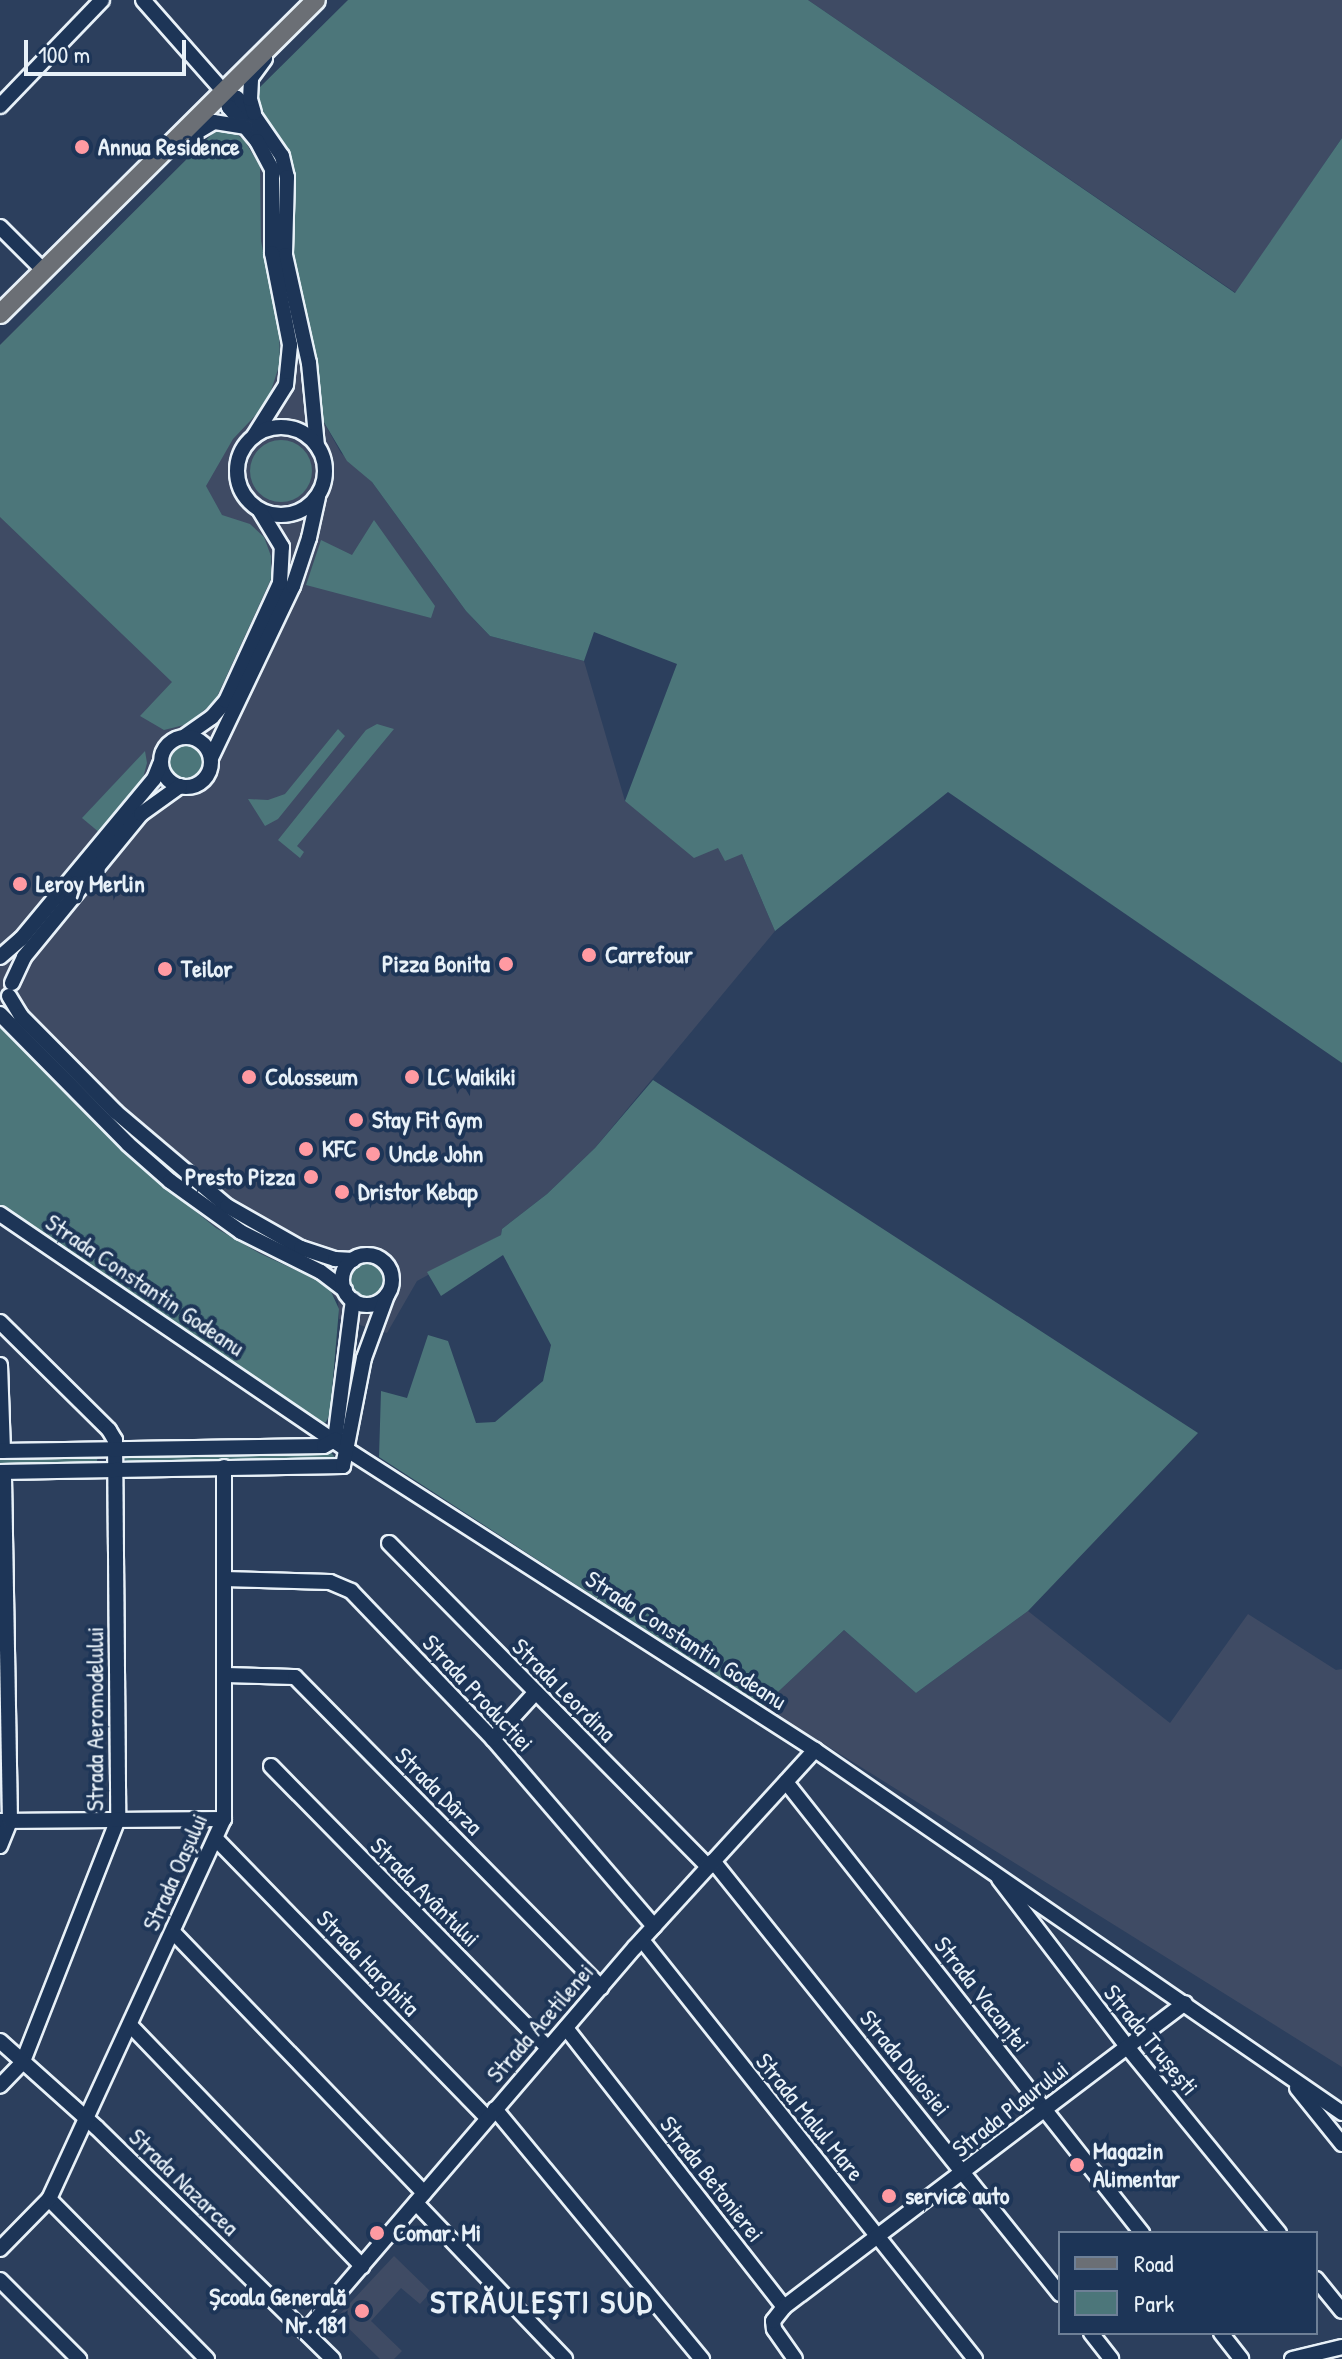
<!DOCTYPE html>
<meta charset="utf-8">
<style>
body{margin:0}
#map{position:relative;width:1342px;height:2359px;overflow:hidden;background:#2c3f5d;font-family:"Patrick Hand",sans-serif}
div>[style]{position:absolute}
.built>*{inset:0;background:#3f4b64}
.green>*{inset:0;background:#4c767a}
.round{border-radius:50%}
.roads{filter:drop-shadow(2px 0 #e8f1f8) drop-shadow(-2px 0 #e8f1f8) drop-shadow(0 2px #e8f1f8) drop-shadow(0 -2px #e8f1f8)}
.minor>*{height:14px;margin:-7px;padding:0 7px;transform-origin:7px;border-radius:7px;background:#1d3557}
.minor>.ring{margin:-7px;padding:0;box-sizing:content-box;background:none;border:14px solid #1d3557;border-radius:50%}
.major>*{height:18px;margin:-9px;padding:0 9px;transform-origin:9px;border-radius:9px;background:#6b6f75}
.dots>*{width:22px;height:22px;translate:-50% -50%;box-sizing:border-box;border:4px solid #1d3557;border-radius:50%}
span{translate:-50% -50%;white-space:nowrap;text-align:center;line-height:1.15;-webkit-text-stroke:8px #1d3557;paint-order:stroke}
.poi-label{font-size:24px;color:#e8f1f8;font-weight:700}
.left{translate:0 -50%;text-align:left}
.right{translate:-100% -50%;text-align:right}
.street-label{font-size:24px;color:#e8f1f8}
.district-label{font-size:32px;color:#e8f1f8;font-weight:700;letter-spacing:2px}
.legend{position:absolute;left:1058px;top:2231px;width:260px;height:104px;box-sizing:border-box;background:#1d3557;border:2px solid #6e8097;margin:0;padding:10px 14px;list-style:none;font-size:24px;color:#e8f1f8}
.legend li{display:flex;align-items:center;gap:16px;height:40px}
.legend b{width:40px;border:2px solid #6e8097}
.scale{position:absolute;left:24px;top:40px;width:162px;height:36px;box-sizing:border-box;border:4px solid #e8f1f8;border-top:0;padding-left:10px;font-size:24px;line-height:28px;white-space:nowrap;color:#e8f1f8;-webkit-text-stroke:6px #1d3557;paint-order:stroke}
</style>
<div id="map">
<div class="built">
<i style="clip-path:polygon(808px 0,1342px 0,1342px 138px,1236px 293px)"></i>
<i style="clip-path:polygon(251px 96px,288px 149px,293px 166px,290px 230px,319px 377px,322px 419px,341px 453px,372px 482px,466px 611px,490px 636px,584px 661px,625px 801px,719px 848px,742px 854px,775px 931px,595px 1148px,547px 1194px,502px 1229px,501px 1235px,417px 1281px,387px 1333px,339px 1319px,338px 1301px,319px 1279px,259px 1253px,216px 1228px,151px 1175px,0 1026px,0 345px)"></i>
<i style="clip-path:polygon(1028px 1611px,1170px 1723px,1248px 1614px,1336px 1670px,1342px 1669px,1342px 2067px,763px 1706px,844px 1630px,916px 1693px)"></i>
<i style="clip-path:polygon(394px 2256px,431px 2292px,420px 2304px,401px 2288px,371px 2321px,402px 2351px,394px 2359px,380px 2359px,337px 2317px)"></i>
</div>
<div class="green">
<i style="clip-path:polygon(348px 0,808px 0,1235px 293px,1342px 138px,1342px 1063px,948px 792px,775px 931px,742px 854px,725px 861px,718px 848px,694px 858px,625px 801px,677px 664px,594px 632px,584px 661px,490px 636px,466px 611px,372px 482px,347px 461px,322px 419px,319px 377px,291px 252px,293px 166px,288px 149px,251px 96px)"></i>
<i style="clip-path:polygon(217px 129px,231px 130px,244px 140px,260px 166px,261px 241px,279px 331px,280px 363px,267px 403px,233px 439px,206px 486px,222px 515px,250px 524px,264px 537px,271px 556px,271px 579px,215px 701px,188px 724px,164px 730px,140px 716px,172px 682px,0 517px,0 345px)"></i>
<i class="round" style="left:250px;top:440px;width:62px;height:62px"></i>
<i style="clip-path:polygon(374px 520px,435px 606px,431px 618px,306px 585px,321px 540px,352px 555px)"></i>
<i style="clip-path:polygon(377px 724px,394px 729px,297px 846px,304px 852px,300px 858px,278px 840px,366px 730px)"></i>
<i style="clip-path:polygon(338px 729px,345px 736px,278px 819px,265px 826px,248px 799px,268px 800px,285px 794px)"></i>
<i class="round" style="left:169px;top:744px;width:34px;height:34px"></i>
<i style="clip-path:polygon(145px 751px,147px 763px,143px 778px,100px 833px,82px 818px)"></i>
<i style="clip-path:polygon(0 1026px,151px 1175px,216px 1228px,259px 1253px,328px 1285px,339px 1309px,330px 1414px,326px 1422px,322px 1424px,0 1207px)"></i>
<i style="clip-path:polygon(653px 1080px,1198px 1433px,1028px 1611px,916px 1693px,844px 1630px,763px 1706px,379px 1457px,381px 1391px,407px 1398px,428px 1335px,448px 1341px,476px 1423px,495px 1422px,543px 1381px,551px 1345px,503px 1255px,441px 1296px,427px 1272px,501px 1235px,502px 1229px,547px 1194px,595px 1148px)"></i>
<i class="round" style="left:350px;top:1263px;width:34px;height:34px"></i>
<i style="clip-path:polygon(330px 1451px,338px 1461px,133px 1463px,122px 1459px,124px 1454px)"></i>
<i style="clip-path:polygon(0 1455px,98px 1456px,96px 1465px,0 1467px)"></i>
</div>
<div class="roads">
<div class="minor">
<i style="left:143px;top:0;width:123px;rotate:48.6deg"></i>
<i style="left:224px;top:92px;width:14px;rotate:25deg"></i>
<i style="left:237px;top:98px;width:26px;rotate:47deg"></i>
<i style="left:255px;top:117px;width:47px;rotate:55.3deg"></i>
<i style="left:282px;top:156px;width:22px;rotate:77deg"></i>
<i style="left:287px;top:177px;width:78px;rotate:91.5deg"></i>
<i style="left:285px;top:255px;width:111px;rotate:77.5deg"></i>
<i style="left:309px;top:363px;width:83px;rotate:84.5deg"></i>
<i style="left:224px;top:92px;width:16px;rotate:72deg"></i>
<i style="left:229px;top:107px;width:44px;rotate:50.5deg"></i>
<i style="left:257px;top:141px;width:32px;rotate:62deg"></i>
<i style="left:272px;top:169px;width:84px;rotate:90deg"></i>
<i style="left:272px;top:253px;width:94px;rotate:78.9deg"></i>
<i style="left:290px;top:345px;width:40px;rotate:95.7deg"></i>
<i style="left:286px;top:385px;width:60px;rotate:122.1deg"></i>
<i style="left:0;top:106px;width:147px;rotate:-46.1deg"></i>
<i style="left:254px;top:113px;width:15px;rotate:-106deg"></i>
<i style="left:250px;top:99px;width:21px;rotate:-87deg"></i>
<i style="left:251px;top:78px;width:24px;rotate:-54deg"></i>
<i style="left:177px;top:144px;width:43px;rotate:-30.7deg"></i>
<i style="left:214px;top:122px;width:32px;rotate:9deg"></i>
<i style="left:0;top:227px;width:61px;rotate:45deg"></i>
<i class="ring" style="left:237px;top:427px;width:74px;height:74px"></i>
<i style="left:185px;top:736px;width:33px;rotate:-35deg"></i>
<i style="left:212px;top:717px;width:21px;rotate:-49deg"></i>
<i style="left:226px;top:701px;width:130px;rotate:-65.4deg"></i>
<i style="left:280px;top:583px;width:36px;rotate:-87deg"></i>
<i style="left:282px;top:547px;width:42px;rotate:-121.4deg"></i>
<i class="ring" style="left:161px;top:737px;width:36px;height:36px"></i>
<i style="left:211px;top:758px;width:191px;rotate:-64.5deg"></i>
<i style="left:293px;top:586px;width:51px;rotate:-71.6deg"></i>
<i style="left:309px;top:538px;width:42px;rotate:-77.6deg"></i>
<i style="left:0;top:957px;width:28px;rotate:-41deg"></i>
<i style="left:21px;top:939px;width:208px;rotate:-50.3deg"></i>
<i style="left:154px;top:779px;width:16px;rotate:-68deg"></i>
<i style="left:12px;top:983px;width:29px;rotate:-65deg"></i>
<i style="left:24px;top:957px;width:185px;rotate:-50.7deg"></i>
<i style="left:141px;top:814px;width:48px;rotate:-35.7deg"></i>
<i style="left:9px;top:996px;width:23px;rotate:59deg"></i>
<i style="left:21px;top:1016px;width:135px;rotate:45.3deg"></i>
<i style="left:116px;top:1112px;width:145px;rotate:40.3deg"></i>
<i style="left:227px;top:1206px;width:85px;rotate:29.6deg"></i>
<i style="left:301px;top:1248px;width:36px;rotate:18deg"></i>
<i style="left:335px;top:1259px;width:18px;rotate:3deg"></i>
<i style="left:0;top:1014px;width:182px;rotate:45.4deg"></i>
<i style="left:128px;top:1144px;width:56px;rotate:41.4deg"></i>
<i style="left:170px;top:1181px;width:87px;rotate:35.7deg"></i>
<i style="left:241px;top:1232px;width:89px;rotate:26.6deg"></i>
<i style="left:321px;top:1272px;width:30px;rotate:37deg"></i>
<i style="left:0;top:1214px;width:422px;rotate:34.2deg"></i>
<i style="left:349px;top:1451px;width:554px;rotate:32.69deg"></i>
<i style="left:815px;top:1750px;width:640px;rotate:34.56deg"></i>
<i class="ring" style="left:342px;top:1255px;width:36px;height:36px"></i>
<i style="left:0;top:1322px;width:153px;rotate:44.7deg"></i>
<i style="left:109px;top:1430px;width:12px;rotate:59deg"></i>
<i style="left:115px;top:1440px;width:379px;rotate:89.5deg"></i>
<i style="left:118px;top:1819px;width:261px;rotate:111.4deg"></i>
<i style="left:23px;top:2062px;width:33px;rotate:134deg"></i>
<i style="left:0;top:1365px;width:86px;rotate:88deg"></i>
<i style="left:335px;top:1440px;width:141px;rotate:-82.7deg"></i>
<i style="left:0;top:1451px;width:324px;rotate:-0.9deg"></i>
<i style="left:324px;top:1446px;width:13px;rotate:-29deg"></i>
<i style="left:0;top:1472px;width:343px;rotate:-1deg"></i>
<i style="left:343px;top:1466px;width:110px;rotate:-79deg"></i>
<i style="left:364px;top:1358px;width:67px;rotate:-69.9deg"></i>
<i style="left:389px;top:1543px;width:455px;rotate:45.4deg"></i>
<i style="left:224px;top:1579px;width:106px;rotate:1.6deg"></i>
<i style="left:330px;top:1582px;width:23px;rotate:23deg"></i>
<i style="left:351px;top:1591px;width:205px;rotate:46.2deg"></i>
<i style="left:493px;top:1739px;width:247px;rotate:49.3deg"></i>
<i style="left:225px;top:1675px;width:70px;rotate:1.6deg"></i>
<i style="left:295px;top:1677px;width:436px;rotate:45.4deg"></i>
<i style="left:493px;top:1739px;width:62px;rotate:-47.6deg"></i>
<i style="left:271px;top:1766px;width:395px;rotate:45.5deg"></i>
<i style="left:786px;top:1782px;width:575px;rotate:51.71deg"></i>
<i style="left:0;top:1821px;width:224px;rotate:-0.5deg"></i>
<i style="left:216px;top:1839px;width:389px;rotate:45.8deg"></i>
<i style="left:0;top:1846px;width:27px;rotate:-68deg"></i>
<i style="left:10px;top:1821px;width:349px;rotate:-91deg"></i>
<i style="left:713px;top:1861px;width:555px;rotate:51.29deg"></i>
<i style="left:999px;top:1879px;width:213px;rotate:52.6deg"></i>
<i style="left:1128px;top:2048px;width:239px;rotate:50.8deg"></i>
<i style="left:173px;top:1932px;width:362px;rotate:46.1deg"></i>
<i style="left:642px;top:1940px;width:535px;rotate:51.52deg"></i>
<i style="left:130px;top:2025px;width:335px;rotate:46.1deg"></i>
<i style="left:566px;top:2028px;width:354px;rotate:52deg"></i>
<i style="left:0;top:2041px;width:130px;rotate:41.9deg"></i>
<i style="left:97px;top:2128px;width:330px;rotate:44.4deg"></i>
<i style="left:1297px;top:2088px;width:72px;rotate:51.2deg"></i>
<i style="left:495px;top:2109px;width:325px;rotate:50.4deg"></i>
<i style="left:49px;top:2199px;width:225px;rotate:45.4deg"></i>
<i style="left:416px;top:2203px;width:216px;rotate:46.3deg"></i>
<i style="left:0;top:2249px;width:70px;rotate:-45.6deg"></i>
<i style="left:49px;top:2199px;width:418px;rotate:-65.3deg"></i>
<i style="left:224px;top:1819px;width:352px;rotate:-90deg"></i>
<i style="left:1316px;top:2279px;width:41px;rotate:50.9deg"></i>
<i style="left:0;top:2280px;width:112px;rotate:45deg"></i>
<i style="left:305px;top:2332px;width:507px;rotate:-49.4deg"></i>
<i style="left:635px;top:1947px;width:267px;rotate:-47.6deg"></i>
<i style="left:1091px;top:2333px;width:33px;rotate:52deg"></i>
<i style="left:1221px;top:2333px;width:33px;rotate:52deg"></i>
<i style="left:795px;top:2359px;width:37px;rotate:-125deg"></i>
<i style="left:774px;top:2329px;width:8px;rotate:-97deg"></i>
<i style="left:773px;top:2321px;width:18px;rotate:-52deg"></i>
<i style="left:784px;top:2307px;width:503px;rotate:-37.17deg"></i>
<i style="left:1292px;top:2359px;width:51px;rotate:-13.5deg"></i>
</div>
<div class="major">
<i style="left:0;top:314px;width:445px;rotate:-44.8deg"></i>
</div>
</div>
<div class="dots">
<i style="left:82px;top:147px;background:#ff9aa2"></i>
<i style="left:20px;top:884px;background:#ff9aa2"></i>
<i style="left:589px;top:955px;background:#ff9aa2"></i>
<i style="left:506px;top:964px;background:#ff9aa2"></i>
<i style="left:165px;top:969px;background:#ff9aa2"></i>
<i style="left:249px;top:1077px;background:#ff9aa2"></i>
<i style="left:412px;top:1077px;background:#ff9aa2"></i>
<i style="left:356px;top:1120px;background:#ff9aa2"></i>
<i style="left:306px;top:1149px;background:#ff9aa2"></i>
<i style="left:373px;top:1154px;background:#ff9aa2"></i>
<i style="left:311px;top:1177px;background:#ff9aa2"></i>
<i style="left:342px;top:1192px;background:#ff9aa2"></i>
<i style="left:1077px;top:2165px;background:#ff9aa2"></i>
<i style="left:889px;top:2196px;background:#ff9aa2"></i>
<i style="left:377px;top:2233px;background:#ff9aa2"></i>
<i style="left:362px;top:2311px;background:#ff9aa2"></i>
</div>
<div class="poi-label">
<span class="left" style="left:98px;top:147px">Annua Residence</span>
<span class="left" style="left:36px;top:884px">Leroy Merlin</span>
<span class="left" style="left:605px;top:955px">Carrefour</span>
<span class="right" style="left:490px;top:964px">Pizza Bonita</span>
<span class="left" style="left:181px;top:969px">Teilor</span>
<span class="left" style="left:265px;top:1077px">Colosseum</span>
<span class="left" style="left:428px;top:1077px">LC Waikiki</span>
<span class="left" style="left:372px;top:1120px">Stay Fit Gym</span>
<span class="left" style="left:322px;top:1149px">KFC</span>
<span class="left" style="left:389px;top:1154px">Uncle John</span>
<span class="right" style="left:295px;top:1177px">Presto Pizza</span>
<span class="left" style="left:358px;top:1192px">Dristor Kebap</span>
<span class="left" style="left:1093px;top:2165px">Magazin<br>Alimentar</span>
<span class="left" style="left:905px;top:2196px">service auto</span>
<span class="left" style="left:393px;top:2233px">Comar. Mi</span>
<span class="right" style="left:346px;top:2311px">Școala Generală<br>Nr. 181</span>
</div>
<div class="street-label">
<span style="left:145px;top:1285px;rotate:34deg">Strada Constantin Godeanu</span>
<span style="left:686px;top:1640px;rotate:33deg">Strada Constantin Godeanu</span>
<span style="left:564px;top:1690px;rotate:45deg">Strada Leordina</span>
<span style="left:478px;top:1693px;rotate:47deg">Strada Productiei</span>
<span style="left:95px;top:1719px;rotate:-90deg">Strada Aeromodelului</span>
<span style="left:439px;top:1791px;rotate:45deg">Strada Dârza</span>
<span style="left:175px;top:1872px;rotate:-66deg">Strada Oașului</span>
<span style="left:425px;top:1892px;rotate:45deg">Strada Avântului</span>
<span style="left:368px;top:1963px;rotate:46deg">Strada Harghita</span>
<span style="left:982px;top:1994px;rotate:52deg">Strada Vacanței</span>
<span style="left:540px;top:2023px;rotate:-49deg">Strada Acetilenei</span>
<span style="left:1151px;top:2040px;rotate:51deg">Strada Trușești</span>
<span style="left:905px;top:2063px;rotate:51deg">Strada Duiosiei</span>
<span style="left:1010px;top:2109px;rotate:-38deg">Strada Plaurului</span>
<span style="left:810px;top:2117px;rotate:51deg">Strada Malul Mare</span>
<span style="left:712px;top:2179px;rotate:52deg">Strada Betonierei</span>
<span style="left:184px;top:2182px;rotate:44deg">Strada Nazarcea</span>
</div>
<div class="district-label">
<span style="left:542px;top:2302px">STRĂULEȘTI SUD</span>
</div>
<ul class="legend">
<li><b style="height:10px;background:#6b6f75"></b>Road</li>
<li><b style="height:22px;background:#4c767a"></b>Park</li>
</ul>
<div class="scale">100 m</div>
</div>
